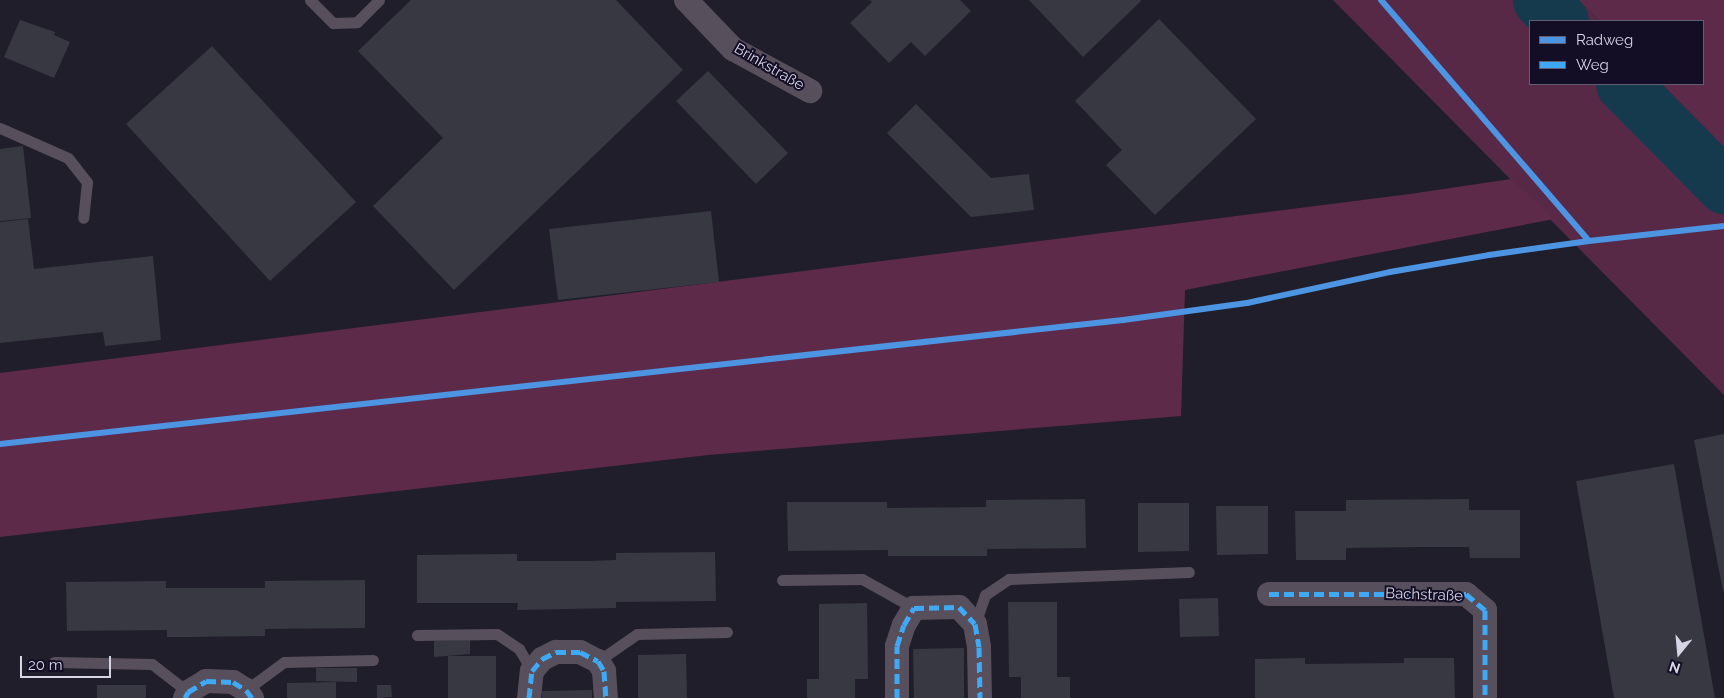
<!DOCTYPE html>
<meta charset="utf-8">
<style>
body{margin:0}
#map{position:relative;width:1724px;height:698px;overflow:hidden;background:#201e2a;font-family:Raleway,sans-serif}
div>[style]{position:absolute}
.green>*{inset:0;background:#582947}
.forest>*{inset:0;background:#5e2a4a}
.river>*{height:55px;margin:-27.5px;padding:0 27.5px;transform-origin:27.5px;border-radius:27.5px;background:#153a4e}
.building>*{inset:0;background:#373842}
.lane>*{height:11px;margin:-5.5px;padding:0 5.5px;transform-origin:5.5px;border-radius:5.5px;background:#584f5d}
.street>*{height:24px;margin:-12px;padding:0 12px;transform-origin:12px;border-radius:12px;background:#584f5d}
.quiet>*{height:5px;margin-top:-2.5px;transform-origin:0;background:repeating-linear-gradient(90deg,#3fa9f5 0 10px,transparent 0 15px)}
.cycleway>*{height:6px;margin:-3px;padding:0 3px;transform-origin:3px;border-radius:3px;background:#4d94e3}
span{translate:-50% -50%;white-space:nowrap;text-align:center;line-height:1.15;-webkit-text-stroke:4px #130e26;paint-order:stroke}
.street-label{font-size:15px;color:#d6d5e6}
.legend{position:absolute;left:1529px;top:20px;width:175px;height:65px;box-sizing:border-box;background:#130e26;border:1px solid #615e73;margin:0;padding:6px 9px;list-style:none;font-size:15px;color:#d6d5e6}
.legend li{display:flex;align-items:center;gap:10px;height:25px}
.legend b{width:25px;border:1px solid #615e73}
.north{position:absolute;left:1654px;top:628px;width:50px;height:50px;-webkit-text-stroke:4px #130e26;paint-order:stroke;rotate:197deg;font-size:14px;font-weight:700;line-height:20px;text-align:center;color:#d6d5e6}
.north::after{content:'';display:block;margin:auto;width:18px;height:22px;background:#d6d5e6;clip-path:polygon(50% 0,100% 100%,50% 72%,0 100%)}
.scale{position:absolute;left:20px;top:656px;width:91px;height:22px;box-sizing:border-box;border:2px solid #d6d5e6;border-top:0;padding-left:6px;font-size:15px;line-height:18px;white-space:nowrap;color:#d6d5e6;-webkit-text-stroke:4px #130e26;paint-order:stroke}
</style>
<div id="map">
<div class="green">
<i style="clip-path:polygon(1333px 0,1578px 0,1600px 21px,1530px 21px,1530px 84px,1662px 84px,1724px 147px,1724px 395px)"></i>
</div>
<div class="forest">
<i style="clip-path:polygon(1578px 0,1724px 0,1724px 147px,1662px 84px,1703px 84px,1703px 21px,1600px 21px)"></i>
<i style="clip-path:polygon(1511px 179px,1554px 219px,1185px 290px,1181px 416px,708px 455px,0 537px,0 373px,1410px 194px)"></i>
</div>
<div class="river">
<i style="left:1540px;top:0;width:30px;rotate:45deg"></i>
<i style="left:1623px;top:84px;width:144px;rotate:45.3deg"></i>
</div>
<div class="building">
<i style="clip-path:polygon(411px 0,616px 0,683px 70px,454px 290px,373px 206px,443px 138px,358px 51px)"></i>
<i style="clip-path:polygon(870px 0,960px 0,971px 11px,925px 56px,911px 42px,889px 63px,850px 23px,872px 2px)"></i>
<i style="clip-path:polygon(1029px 0,1140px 0,1141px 1px,1083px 57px)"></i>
<i style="clip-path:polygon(1159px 19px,1256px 119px,1155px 215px,1106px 165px,1122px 150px,1075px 101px)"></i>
<i style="clip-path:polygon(20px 20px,55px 32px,54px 35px,70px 42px,54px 78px,4px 57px)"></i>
<i style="clip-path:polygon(212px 46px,356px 202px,270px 281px,126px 124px)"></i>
<i style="clip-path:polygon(708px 71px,788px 153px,756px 184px,676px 101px)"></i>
<i style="clip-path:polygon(916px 104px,991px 178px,1029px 174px,1034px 210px,971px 217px,887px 133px)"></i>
<i style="clip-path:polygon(23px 146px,31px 218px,0 221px,0 149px)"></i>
<i style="clip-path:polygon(711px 211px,719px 282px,558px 300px,549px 229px)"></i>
<i style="clip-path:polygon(28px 219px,34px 269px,153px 256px,161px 340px,105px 346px,103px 332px,0 343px,0 222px)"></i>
<i style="clip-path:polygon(1724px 434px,1724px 590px,1723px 591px,1694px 440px)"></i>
<i style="clip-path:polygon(1674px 464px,1715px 698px,1614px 698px,1576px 481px)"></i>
<i style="clip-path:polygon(1085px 499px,1086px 548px,987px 549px,987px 556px,888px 556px,888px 550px,788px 551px,787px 502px,887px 502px,887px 508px,986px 507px,986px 500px)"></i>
<i style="clip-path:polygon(1469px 499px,1469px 510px,1520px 510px,1520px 558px,1470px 558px,1469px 547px,1420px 547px,1346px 548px,1346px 560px,1296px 560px,1295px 511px,1346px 511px,1346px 500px)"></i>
<i style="clip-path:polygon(1138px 503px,1189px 503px,1189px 551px,1138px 552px)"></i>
<i style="clip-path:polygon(1216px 506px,1268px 506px,1268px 554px,1217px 555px)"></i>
<i style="clip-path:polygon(715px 552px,716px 601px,616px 602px,616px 608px,517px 610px,518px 603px,417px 603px,417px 555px,517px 554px,517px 561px,591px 561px,616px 560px,616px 553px)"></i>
<i style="clip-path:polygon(365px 580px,365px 628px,265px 629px,265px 636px,191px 637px,167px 637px,167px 630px,67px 631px,66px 582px,166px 581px,166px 588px,265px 588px,265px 581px)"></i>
<i style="clip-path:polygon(1218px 598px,1219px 636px,1180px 637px,1179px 599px)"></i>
<i style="clip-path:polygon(1008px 602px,1057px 602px,1057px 677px,1070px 677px,1070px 698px,1021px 698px,1021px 677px,1009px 677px)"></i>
<i style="clip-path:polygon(867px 603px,868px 679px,855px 679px,855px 698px,807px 698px,807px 679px,819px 679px,819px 604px)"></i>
<i style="clip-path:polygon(470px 640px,470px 654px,434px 657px,434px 641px)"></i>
<i style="clip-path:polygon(964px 648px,964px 698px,914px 698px,913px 649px)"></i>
<i style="clip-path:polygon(686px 654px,687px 698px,638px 698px,638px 655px)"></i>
<i style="clip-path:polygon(448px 656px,496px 656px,496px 698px,448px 698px)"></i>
<i style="clip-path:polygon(1305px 658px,1305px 664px,1404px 663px,1404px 658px,1454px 658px,1455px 698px,1255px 698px,1255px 659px)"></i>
<i style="clip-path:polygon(316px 668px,357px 668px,357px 682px,316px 681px)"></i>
<i style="clip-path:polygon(336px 682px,336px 698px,287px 698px,287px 683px)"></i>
<i style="clip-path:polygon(97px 685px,146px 685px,146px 698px,97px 698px)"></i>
<i style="clip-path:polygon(377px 685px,391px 685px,392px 697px,377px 698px)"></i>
<i style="clip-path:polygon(592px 690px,592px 698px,542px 698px,542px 691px)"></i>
</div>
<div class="lane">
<i style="left:310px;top:0;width:33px;rotate:45deg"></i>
<i style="left:333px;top:23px;width:24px;rotate:-2deg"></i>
<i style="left:357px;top:22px;width:31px;rotate:-45deg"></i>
<i style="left:0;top:128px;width:74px;rotate:23.8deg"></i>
<i style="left:68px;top:158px;width:31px;rotate:52deg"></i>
<i style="left:87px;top:182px;width:36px;rotate:96deg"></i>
<i style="left:782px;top:580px;width:80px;rotate:-0.7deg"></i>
<i style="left:862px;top:579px;width:60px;rotate:29.1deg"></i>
<i style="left:975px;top:624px;width:31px;rotate:-71deg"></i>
<i style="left:985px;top:595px;width:29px;rotate:-34deg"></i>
<i style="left:1009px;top:579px;width:180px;rotate:-2.2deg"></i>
<i style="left:417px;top:635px;width:80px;rotate:-0.7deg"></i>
<i style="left:497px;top:634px;width:27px;rotate:34deg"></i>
<i style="left:519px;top:649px;width:26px;rotate:59deg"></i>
<i style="left:598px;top:661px;width:47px;rotate:-34.7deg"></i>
<i style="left:637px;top:634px;width:90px;rotate:-1.3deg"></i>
<i style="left:54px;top:662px;width:98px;rotate:1.2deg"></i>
<i style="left:152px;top:664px;width:46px;rotate:37.9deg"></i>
<i style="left:246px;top:690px;width:47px;rotate:-36.4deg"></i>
<i style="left:284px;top:662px;width:89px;rotate:-1.3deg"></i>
</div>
<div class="street">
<i style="left:686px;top:0;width:68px;rotate:46.2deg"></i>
<i style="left:733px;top:49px;width:88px;rotate:28.6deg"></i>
<i style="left:1269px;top:594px;width:197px"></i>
<i style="left:1466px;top:594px;width:25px;rotate:40deg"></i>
<i style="left:1485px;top:610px;width:88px;rotate:90deg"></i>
<i style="left:185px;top:698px;width:7px;rotate:-63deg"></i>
<i style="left:188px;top:692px;width:21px;rotate:-31deg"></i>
<i style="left:206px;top:681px;width:27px;rotate:2deg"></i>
<i style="left:233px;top:682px;width:15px;rotate:32deg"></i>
<i style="left:246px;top:690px;width:10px;rotate:53deg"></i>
<i style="left:529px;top:698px;width:27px;rotate:-84deg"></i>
<i style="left:532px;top:671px;width:16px;rotate:-50deg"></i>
<i style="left:542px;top:659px;width:16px;rotate:-27deg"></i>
<i style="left:556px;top:652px;width:24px"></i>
<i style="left:580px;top:652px;width:20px;rotate:27deg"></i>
<i style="left:598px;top:661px;width:12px;rotate:59deg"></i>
<i style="left:604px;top:671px;width:27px;rotate:86deg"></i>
<i style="left:897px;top:698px;width:52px;rotate:-90deg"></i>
<i style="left:897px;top:646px;width:22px;rotate:-72deg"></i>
<i style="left:904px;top:625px;width:20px;rotate:-60deg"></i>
<i style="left:914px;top:608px;width:45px;rotate:-1.3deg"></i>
<i style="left:959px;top:607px;width:23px;rotate:47deg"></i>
<i style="left:975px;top:624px;width:23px;rotate:80deg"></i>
<i style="left:979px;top:647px;width:51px;rotate:88.9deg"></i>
</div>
<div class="quiet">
<i style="left:1269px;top:594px;width:197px"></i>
<i style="left:1466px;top:594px;width:25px;rotate:40deg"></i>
<i style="left:1485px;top:610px;width:88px;rotate:90deg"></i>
<i style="left:185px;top:698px;width:7px;rotate:-63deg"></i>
<i style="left:188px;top:692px;width:21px;rotate:-31deg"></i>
<i style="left:206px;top:681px;width:27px;rotate:2deg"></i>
<i style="left:233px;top:682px;width:15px;rotate:32deg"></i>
<i style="left:246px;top:690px;width:10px;rotate:53deg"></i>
<i style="left:529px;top:698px;width:27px;rotate:-84deg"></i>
<i style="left:532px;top:671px;width:16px;rotate:-50deg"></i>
<i style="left:542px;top:659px;width:16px;rotate:-27deg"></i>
<i style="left:556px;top:652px;width:24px"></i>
<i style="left:580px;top:652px;width:20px;rotate:27deg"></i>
<i style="left:598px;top:661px;width:12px;rotate:59deg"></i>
<i style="left:604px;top:671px;width:27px;rotate:86deg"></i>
<i style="left:897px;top:698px;width:52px;rotate:-90deg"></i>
<i style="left:897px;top:646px;width:22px;rotate:-72deg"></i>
<i style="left:904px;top:625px;width:20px;rotate:-60deg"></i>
<i style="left:914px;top:608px;width:45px;rotate:-1.3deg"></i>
<i style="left:959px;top:607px;width:23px;rotate:47deg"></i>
<i style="left:975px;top:624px;width:23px;rotate:80deg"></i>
<i style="left:979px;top:647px;width:51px;rotate:88.9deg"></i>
</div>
<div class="cycleway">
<i style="left:1381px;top:0;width:318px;rotate:49.2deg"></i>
<i style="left:0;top:444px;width:1130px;rotate:-6.3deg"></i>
<i style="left:1123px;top:320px;width:125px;rotate:-7.8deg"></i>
<i style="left:1247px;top:303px;width:146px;rotate:-12.2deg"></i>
<i style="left:1390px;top:272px;width:100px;rotate:-9.7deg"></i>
<i style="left:1489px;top:255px;width:101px;rotate:-8deg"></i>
<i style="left:1589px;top:241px;width:136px;rotate:-6.3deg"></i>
</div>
<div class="street-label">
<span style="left:769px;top:67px;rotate:30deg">Brinkstraße</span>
<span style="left:1424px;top:595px;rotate:2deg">Bachstraße</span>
</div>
<ul class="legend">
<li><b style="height:6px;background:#4d94e3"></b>Radweg</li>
<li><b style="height:6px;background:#3fa9f5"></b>Weg</li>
</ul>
<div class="north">N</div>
<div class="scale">20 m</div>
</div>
